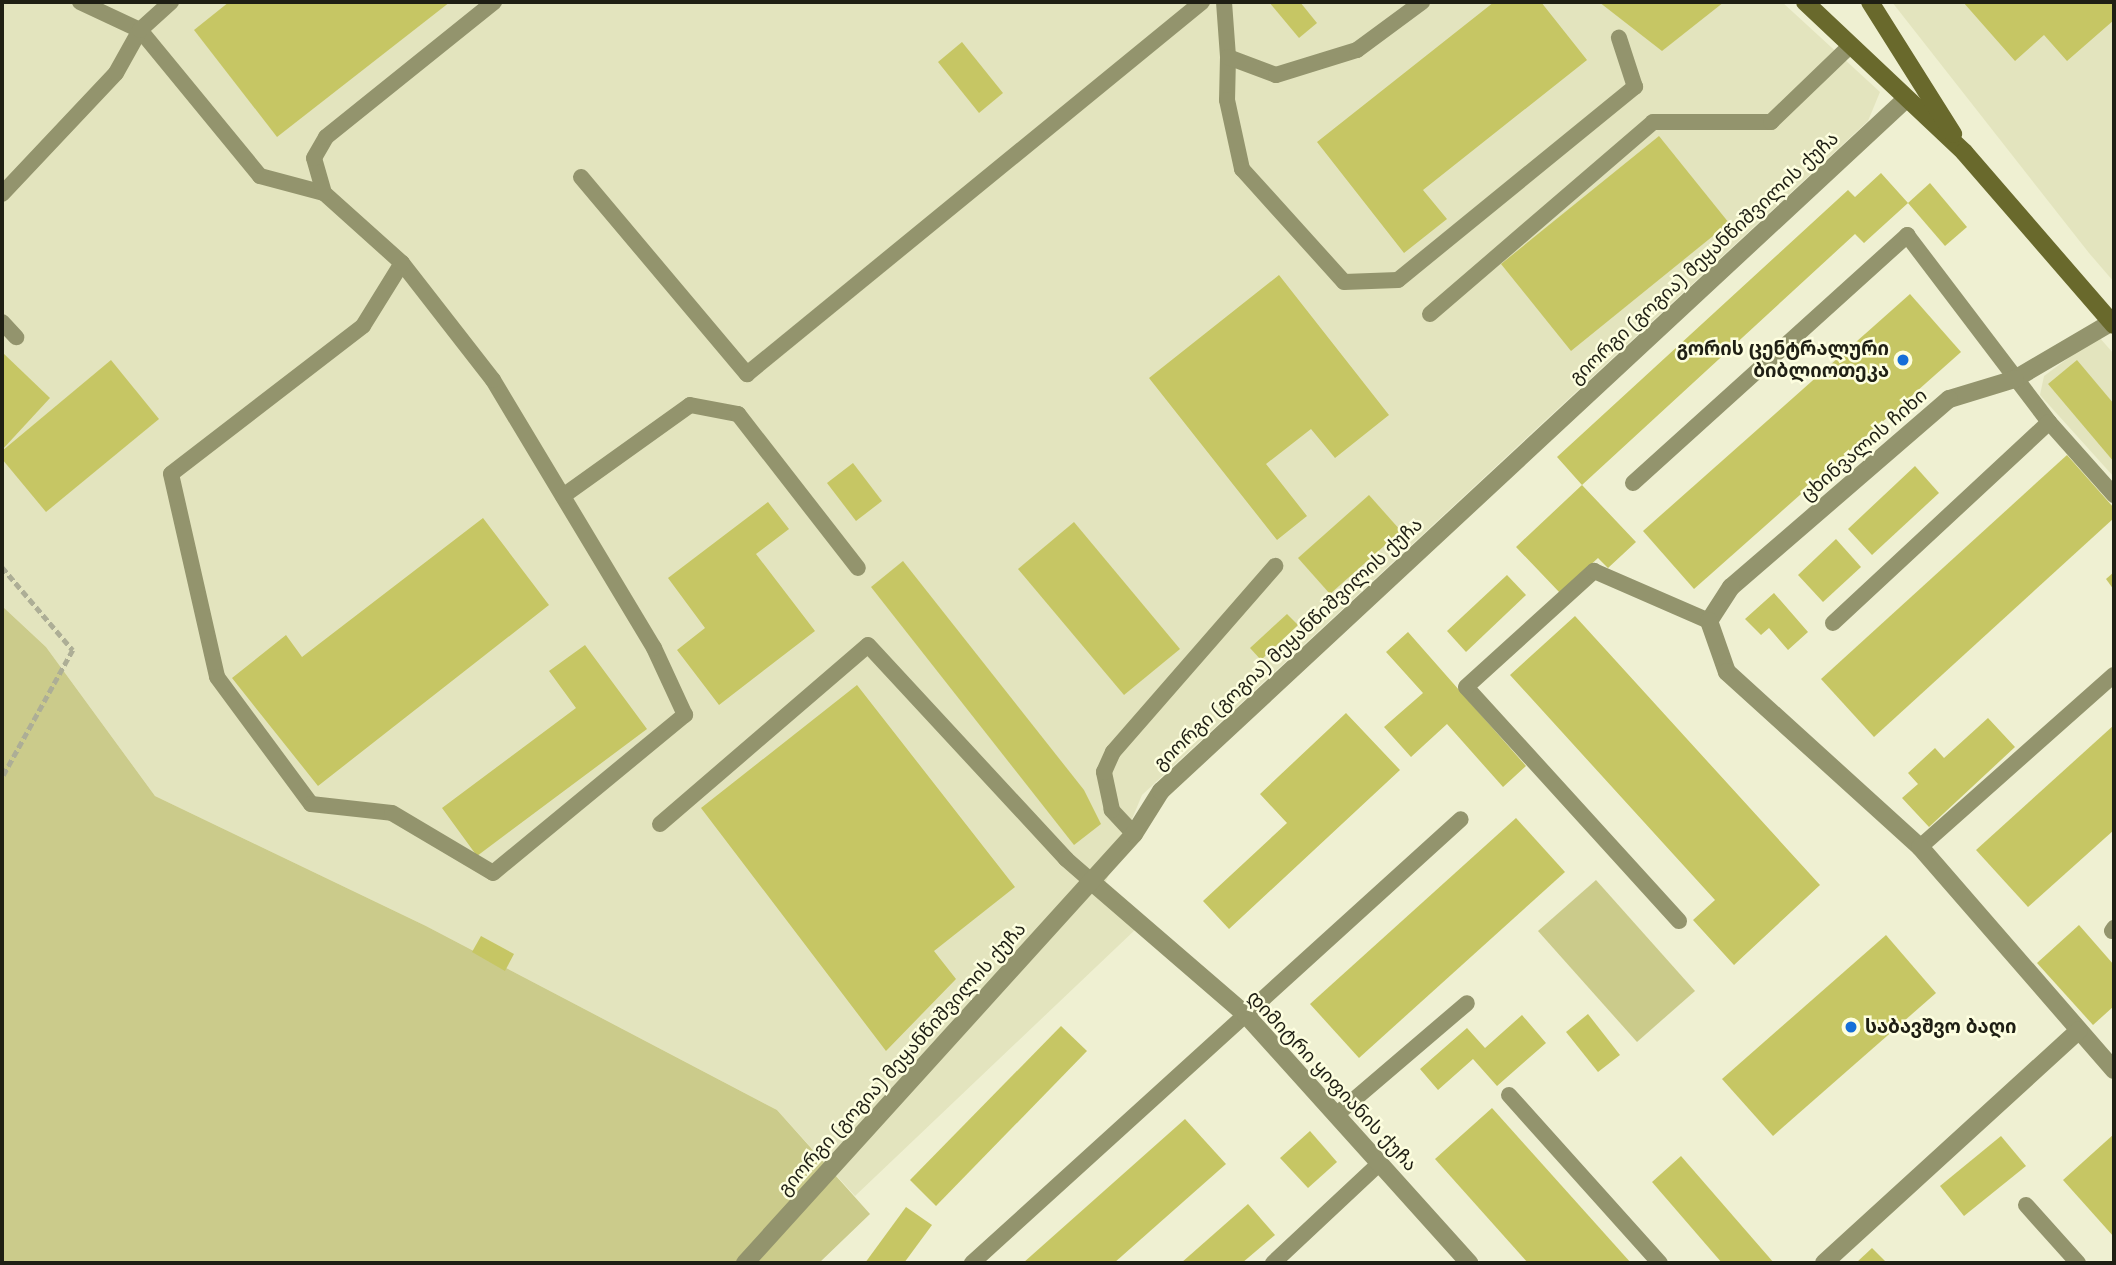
<!DOCTYPE html>
<meta charset="utf-8">
<style>
body{margin:0}
#map{position:relative;width:2116px;height:1265px;overflow:hidden;background:#eff0d2;font-family:"Space Grotesk","Noto Sans Georgian",sans-serif}
div>[style]{position:absolute}
.built>*{inset:0;background:#e3e4be}
.green>*{inset:0;background:#cbcb8b}
.building>*{inset:0;background:#c6c664}
.path>*{height:4.5px;margin-top:-2.25px;transform-origin:0;background:repeating-linear-gradient(90deg,#adae96 0 7px,transparent 0 10.5px)}
.lane>*{height:16px;margin:-8px;padding:0 8px;transform-origin:8px;border-radius:8px;background:#93946d}
.street>*{height:18px;margin:-9px;padding:0 9px;transform-origin:9px;border-radius:9px;background:#93946d}
.secondary>*{height:18px;margin:-9px;padding:0 9px;transform-origin:9px;border-radius:9px;background:#69692c}
.dots>*{width:19px;height:19px;translate:-50% -50%;box-sizing:border-box;border:4px solid #fdfedf;border-radius:50%}
span{translate:-50% -50%;white-space:nowrap;text-align:center;line-height:1.15;-webkit-text-stroke:5px #fdfedf;paint-order:stroke}
.street-label{font-size:19px;color:#1f1f14}
.poi-label{font-size:19px;color:#1f1f14;font-weight:700}
.right{translate:-100% -50%;text-align:right}
.left{translate:0 -50%;text-align:left}
.frame{position:absolute;inset:0;border:4px solid #1f1f14;pointer-events:none}
</style>
<div id="map">
<div class="built">
<i style="clip-path:polygon(2px 2px,1782px 2px,1880px 92px,1868px 121px,1142px 795px,1102px 891px,1137px 928px,855px 1196px,777px 1110px,426px 926px,155px 796px,46px 647px,2px 606px)"></i>
<i style="clip-path:polygon(1892px 2px,2114px 2px,2114px 282px,2089px 253px)"></i>
<i style="clip-path:polygon(2098px 336px,2114px 354px,2114px 477px,2040px 395px,2044px 376px)"></i>
</div>
<div class="green">
<i style="clip-path:polygon(2px 606px,46px 647px,155px 796px,426px 926px,777px 1110px,870px 1214px,819px 1263px,2px 1263px)"></i>
<i style="clip-path:polygon(1596px 880px,1695px 991px,1637px 1042px,1538px 931px)"></i>
</div>
<div class="building">
<i style="clip-path:polygon(229px 2px,450px 2px,277px 137px,194px 30px)"></i>
<i style="clip-path:polygon(1269px 2px,1300px 2px,1317px 23px,1299px 38px)"></i>
<i style="clip-path:polygon(1494px 2px,1541px 2px,1587px 60px,1423px 190px,1447px 219px,1404px 253px,1317px 142px)"></i>
<i style="clip-path:polygon(1599px 2px,1724px 2px,1662px 51px)"></i>
<i style="clip-path:polygon(1963px 2px,2114px 2px,2114px 20px,2067px 61px,2044px 35px,2015px 61px)"></i>
<i style="clip-path:polygon(962px 42px,1003px 93px,979px 113px,938px 62px)"></i>
<i style="clip-path:polygon(1659px 136px,1729px 223px,1571px 351px,1501px 264px)"></i>
<i style="clip-path:polygon(1881px 173px,1908px 203px,1864px 243px,1855px 234px,1582px 485px,1636px 542px,1608px 568px,1598px 558px,1560px 593px,1516px 547px,1582px 485px,1557px 457px,1848px 190px,1855px 197px)"></i>
<i style="clip-path:polygon(1930px 183px,1967px 227px,1945px 246px,1908px 203px)"></i>
<i style="clip-path:polygon(1279px 275px,1389px 415px,1335px 458px,1311px 429px,1266px 464px,1307px 516px,1277px 540px,1149px 378px)"></i>
<i style="clip-path:polygon(1910px 294px,1961px 352px,1694px 589px,1643px 531px)"></i>
<i style="clip-path:polygon(2px 352px,50px 398px,2px 450px)"></i>
<i style="clip-path:polygon(111px 360px,159px 419px,46px 512px,2px 459px,2px 451px)"></i>
<i style="clip-path:polygon(2077px 360px,2114px 404px,2114px 462px,2048px 384px)"></i>
<i style="clip-path:polygon(2067px 455px,2114px 508px,2114px 518px,1874px 737px,1821px 679px)"></i>
<i style="clip-path:polygon(853px 463px,882px 501px,856px 521px,827px 483px)"></i>
<i style="clip-path:polygon(1915px 466px,1939px 493px,1872px 555px,1848px 529px)"></i>
<i style="clip-path:polygon(1369px 495px,1401px 531px,1330px 594px,1298px 558px)"></i>
<i style="clip-path:polygon(768px 502px,789px 529px,756px 554px,815px 631px,719px 705px,677px 650px,705px 628px,668px 578px)"></i>
<i style="clip-path:polygon(483px 518px,549px 605px,318px 786px,232px 678px,286px 635px,302px 657px)"></i>
<i style="clip-path:polygon(1074px 522px,1180px 649px,1124px 695px,1018px 569px)"></i>
<i style="clip-path:polygon(1836px 539px,1861px 567px,1823px 602px,1798px 575px)"></i>
<i style="clip-path:polygon(903px 561px,1084px 790px,1101px 824px,1074px 845px,871px 587px)"></i>
<i style="clip-path:polygon(2114px 572px,2114px 590px,2106px 579px)"></i>
<i style="clip-path:polygon(1507px 575px,1526px 595px,1466px 652px,1447px 631px)"></i>
<i style="clip-path:polygon(1774px 593px,1808px 632px,1788px 650px,1769px 628px,1761px 635px,1745px 619px)"></i>
<i style="clip-path:polygon(1287px 614px,1298px 625px,1261px 660px,1250px 648px)"></i>
<i style="clip-path:polygon(1575px 616px,1820px 885px,1734px 965px,1693px 920px,1715px 900px,1510px 675px)"></i>
<i style="clip-path:polygon(1408px 632px,1526px 766px,1503px 787px,1447px 724px,1411px 757px,1384px 727px,1423px 693px,1386px 652px)"></i>
<i style="clip-path:polygon(585px 645px,647px 729px,477px 856px,442px 808px,576px 708px,549px 671px)"></i>
<i style="clip-path:polygon(857px 685px,1015px 887px,934px 951px,956px 979px,886px 1051px,701px 808px)"></i>
<i style="clip-path:polygon(1346px 713px,1400px 770px,1229px 929px,1203px 901px,1287px 823px,1260px 794px)"></i>
<i style="clip-path:polygon(1988px 718px,2015px 747px,1929px 827px,1902px 798px,1918px 784px,1908px 773px,1935px 748px,1944px 758px)"></i>
<i style="clip-path:polygon(2114px 725px,2114px 830px,2028px 907px,1976px 850px)"></i>
<i style="clip-path:polygon(1516px 818px,1565px 872px,1359px 1058px,1310px 1004px)"></i>
<i style="clip-path:polygon(2079px 925px,2114px 965px,2114px 1006px,2093px 1025px,2037px 963px)"></i>
<i style="clip-path:polygon(1886px 935px,1936px 993px,1773px 1136px,1722px 1079px)"></i>
<i style="clip-path:polygon(481px 936px,514px 954px,505px 971px,472px 952px)"></i>
<i style="clip-path:polygon(1588px 1014px,1620px 1055px,1598px 1072px,1566px 1032px)"></i>
<i style="clip-path:polygon(1522px 1015px,1546px 1043px,1497px 1086px,1473px 1059px,1438px 1090px,1420px 1069px,1467px 1028px,1485px 1048px)"></i>
<i style="clip-path:polygon(1061px 1026px,1087px 1051px,936px 1206px,910px 1180px)"></i>
<i style="clip-path:polygon(1492px 1108px,1631px 1263px,1528px 1263px,1435px 1159px)"></i>
<i style="clip-path:polygon(1185px 1119px,1226px 1164px,1114px 1263px,1023px 1263px)"></i>
<i style="clip-path:polygon(1310px 1131px,1337px 1162px,1308px 1188px,1280px 1158px)"></i>
<i style="clip-path:polygon(2114px 1134px,2114px 1237px,2063px 1180px)"></i>
<i style="clip-path:polygon(2001px 1136px,2026px 1166px,1964px 1216px,1940px 1186px)"></i>
<i style="clip-path:polygon(1681px 1156px,1774px 1263px,1722px 1263px,1652px 1182px)"></i>
<i style="clip-path:polygon(1248px 1204px,1275px 1235px,1242px 1263px,1181px 1263px)"></i>
<i style="clip-path:polygon(906px 1207px,932px 1225px,904px 1263px,865px 1263px)"></i>
<i style="clip-path:polygon(1872px 1248px,1887px 1263px,1856px 1263px)"></i>
</div>
<div class="path">
<i style="left:2px;top:567px;width:109px;rotate:49.5deg"></i>
<i style="left:73px;top:650px;width:146px;rotate:119deg"></i>
</div>
<div class="lane">
<i style="left:80px;top:2px;width:66px;rotate:25deg"></i>
<i style="left:140px;top:30px;width:189px;rotate:50.6deg"></i>
<i style="left:260px;top:176px;width:66px;rotate:14.9deg"></i>
<i style="left:1224px;top:2px;width:55px;rotate:85.8deg"></i>
<i style="left:1228px;top:57px;width:43px;rotate:91.3deg"></i>
<i style="left:1227px;top:100px;width:71px;rotate:77.7deg"></i>
<i style="left:1242px;top:169px;width:152px;rotate:47.9deg"></i>
<i style="left:1344px;top:282px;width:54px;rotate:-2.1deg"></i>
<i style="left:1398px;top:280px;width:306px;rotate:-39.2deg"></i>
<i style="left:1635px;top:87px;width:52px;rotate:-108.1deg"></i>
<i style="left:1228px;top:57px;width:51px;rotate:20.6deg"></i>
<i style="left:1276px;top:75px;width:85px;rotate:-17.2deg"></i>
<i style="left:1357px;top:50px;width:81px;rotate:-36.4deg"></i>
<i style="left:581px;top:177px;width:258px;rotate:49.9deg"></i>
<i style="left:747px;top:374px;width:588px;rotate:-39.27deg"></i>
<i style="left:2px;top:194px;width:166px;rotate:-46.7deg"></i>
<i style="left:116px;top:73px;width:49px;rotate:-60.8deg"></i>
<i style="left:140px;top:30px;width:42px;rotate:-42.1deg"></i>
<i style="left:402px;top:263px;width:74px;rotate:121.8deg"></i>
<i style="left:363px;top:326px;width:242px;rotate:142.4deg"></i>
<i style="left:171px;top:474px;width:208px;rotate:77.2deg"></i>
<i style="left:217px;top:677px;width:158px;rotate:53.5deg"></i>
<i style="left:311px;top:804px;width:81px;rotate:6.3deg"></i>
<i style="left:392px;top:813px;width:117px;rotate:30.7deg"></i>
<i style="left:493px;top:873px;width:249px;rotate:-39.5deg"></i>
<i style="left:685px;top:715px;width:74px;rotate:-114.8deg"></i>
<i style="left:654px;top:648px;width:313px;rotate:-121deg"></i>
<i style="left:493px;top:380px;width:148px;rotate:-127.9deg"></i>
<i style="left:402px;top:263px;width:105px;rotate:-138.1deg"></i>
<i style="left:324px;top:193px;width:36px;rotate:-106deg"></i>
<i style="left:314px;top:158px;width:24px;rotate:-60deg"></i>
<i style="left:326px;top:137px;width:216px;rotate:-38.8deg"></i>
<i style="left:1430px;top:314px;width:294px;rotate:-40.7deg"></i>
<i style="left:1653px;top:122px;width:118px"></i>
<i style="left:1771px;top:122px;width:110px;rotate:-43.9deg"></i>
<i style="left:2px;top:322px;width:21px;rotate:47deg"></i>
<i style="left:1633px;top:483px;width:370px;rotate:-42.1deg"></i>
<i style="left:1907px;top:235px;width:235px;rotate:52.8deg"></i>
<i style="left:2049px;top:422px;width:98px;rotate:48.3deg"></i>
<i style="left:563px;top:496px;width:156px;rotate:-35.6deg"></i>
<i style="left:690px;top:405px;width:49px;rotate:10.6deg"></i>
<i style="left:738px;top:414px;width:195px;rotate:52.1deg"></i>
<i style="left:1833px;top:623px;width:295px;rotate:-42.9deg"></i>
<i style="left:660px;top:824px;width:274px;rotate:-40.7deg"></i>
<i style="left:868px;top:645px;width:292px;rotate:47.2deg"></i>
<i style="left:1066px;top:859px;width:35px;rotate:41deg"></i>
<i style="left:1134px;top:834px;width:33px;rotate:-133deg"></i>
<i style="left:1112px;top:810px;width:39px;rotate:-102deg"></i>
<i style="left:1104px;top:772px;width:22px;rotate:-66deg"></i>
<i style="left:1113px;top:752px;width:247px;rotate:-48.9deg"></i>
<i style="left:1920px;top:847px;width:259px;rotate:-41.6deg"></i>
<i style="left:1679px;top:921px;width:316px;rotate:-132.3deg"></i>
<i style="left:1466px;top:687px;width:173px;rotate:-42.2deg"></i>
<i style="left:1594px;top:571px;width:125px;rotate:23.5deg"></i>
<i style="left:2112px;top:931px;width:4px;rotate:-56deg"></i>
<i style="left:1509px;top:1095px;width:226px;rotate:48.1deg"></i>
<i style="left:1336px;top:1115px;width:172px;rotate:-40.5deg"></i>
<i style="left:2026px;top:1205px;width:78px;rotate:48.1deg"></i>
<i style="left:972px;top:1263px;width:660px;rotate:-42.24deg"></i>
<i style="left:1273px;top:1263px;width:146px;rotate:-43.1deg"></i>
</div>
<div class="street">
<i style="left:2112px;top:322px;width:113px;rotate:149.6deg"></i>
<i style="left:2015px;top:379px;width:69px;rotate:163.1deg"></i>
<i style="left:1949px;top:399px;width:288px;rotate:139.2deg"></i>
<i style="left:1731px;top:587px;width:40px;rotate:122.9deg"></i>
<i style="left:1709px;top:621px;width:54px;rotate:70.6deg"></i>
<i style="left:1727px;top:672px;width:261px;rotate:42.2deg"></i>
<i style="left:1920px;top:847px;width:296px;rotate:49deg"></i>
<i style="left:1092px;top:882px;width:203px;rotate:40.8deg"></i>
<i style="left:1246px;top:1015px;width:334px;rotate:48deg"></i>
<i style="left:745px;top:1263px;width:579px;rotate:-47.8deg"></i>
<i style="left:1134px;top:834px;width:51px;rotate:-57.9deg"></i>
<i style="left:1161px;top:791px;width:1017px;rotate:-42.89deg"></i>
<i style="left:1824px;top:1263px;width:345px;rotate:-42.4deg"></i>
</div>
<div class="secondary">
<i style="left:1805px;top:2px;width:219px;rotate:43.3deg"></i>
<i style="left:1964px;top:152px;width:229px;rotate:49.1deg"></i>
<i style="left:1870px;top:2px;width:156px;rotate:57.8deg"></i>
</div>
<div class="dots">
<i style="left:1903px;top:360px;background:#156fd8"></i>
<i style="left:1851px;top:1027px;background:#156fd8"></i>
</div>
<div class="street-label">
<span style="left:1704px;top:258px;rotate:-43deg">გიორგი (გოგია) მეყანწიშვილის ქუჩა</span>
<span style="left:1864px;top:445px;rotate:-41deg">ცხინვალის ჩიხი</span>
<span style="left:1288px;top:644px;rotate:-43deg">გიორგი (გოგია) მეყანწიშვილის ქუჩა</span>
<span style="left:902px;top:1059px;rotate:-48deg">გიორგი (გოგია) მეყანწიშვილის ქუჩა</span>
<span style="left:1332px;top:1081px;rotate:47deg">დიმიტრი ყიფიანის ქუჩა</span>
</div>
<div class="poi-label">
<span class="right" style="left:1889px;top:360px">გორის ცენტრალური<br>ბიბლიოთეკა</span>
<span class="left" style="left:1865px;top:1027px">საბავშვო ბაღი</span>
</div>
<div class="frame"></div>
</div>
